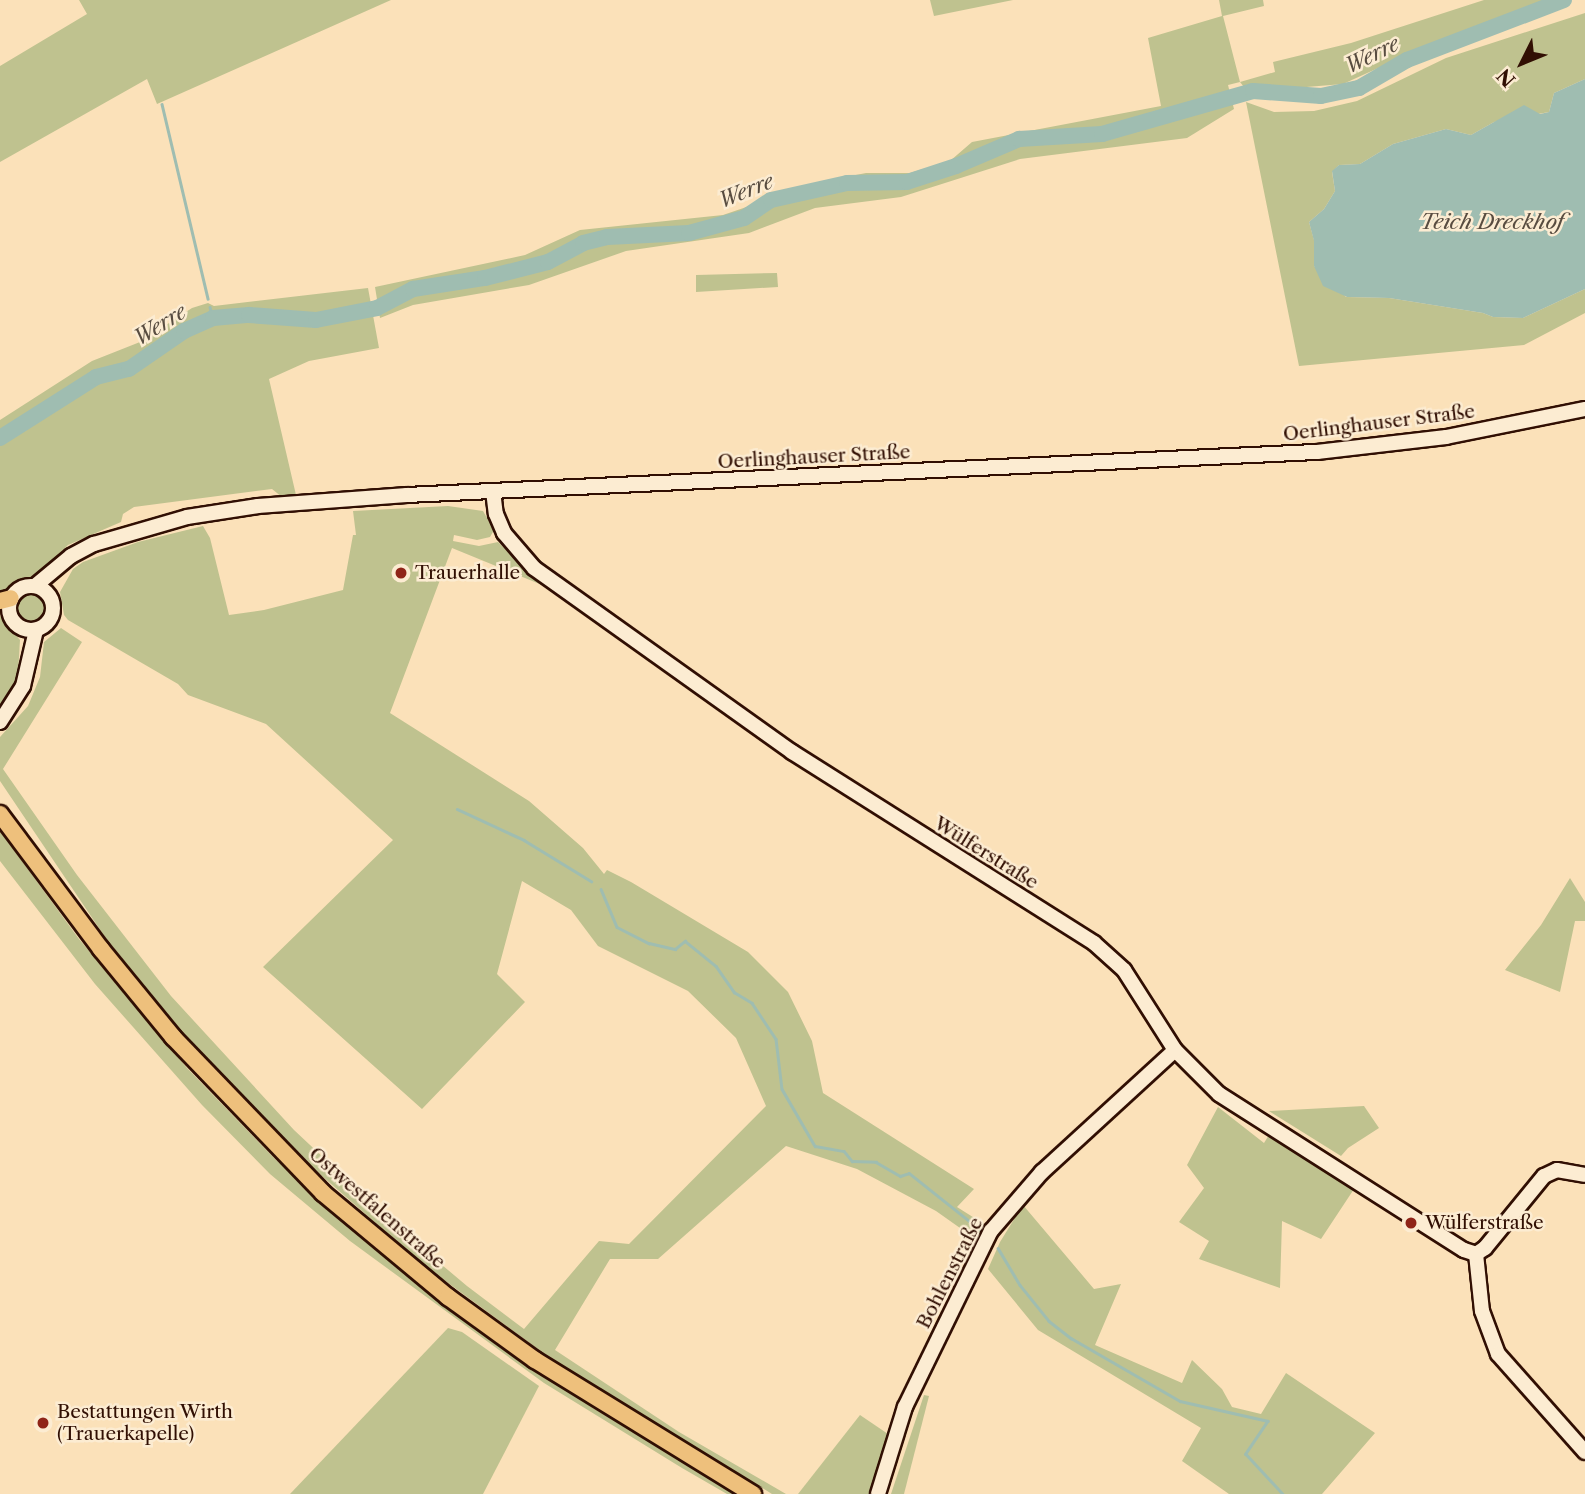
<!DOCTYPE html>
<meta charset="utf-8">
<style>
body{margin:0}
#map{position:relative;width:1585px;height:1494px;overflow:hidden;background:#fbe1b9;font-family:"Libre Caslon Text",serif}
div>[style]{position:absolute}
.green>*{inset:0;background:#bfc28f}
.round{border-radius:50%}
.water>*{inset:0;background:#9fbdb1}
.stream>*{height:2.5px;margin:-1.25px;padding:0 1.25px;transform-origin:1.25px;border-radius:1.25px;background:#9fbdb1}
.river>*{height:16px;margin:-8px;padding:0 8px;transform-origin:8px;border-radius:8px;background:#9fbdb1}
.roads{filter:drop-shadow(2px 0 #310f03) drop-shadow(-2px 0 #310f03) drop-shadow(0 2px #310f03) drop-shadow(0 -2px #310f03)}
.secondary>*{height:14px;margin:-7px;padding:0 7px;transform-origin:7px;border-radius:7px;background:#fcecd2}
.secondary>.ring{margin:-7px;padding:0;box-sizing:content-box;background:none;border:14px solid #fcecd2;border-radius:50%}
.primary>*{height:16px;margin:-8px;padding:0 8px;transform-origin:8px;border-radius:8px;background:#eec07c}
.dots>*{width:19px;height:19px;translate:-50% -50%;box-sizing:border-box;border:4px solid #fcecd2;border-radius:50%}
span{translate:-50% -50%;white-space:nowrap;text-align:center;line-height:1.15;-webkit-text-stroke:5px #fcecd2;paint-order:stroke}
.street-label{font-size:19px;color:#310f03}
.poi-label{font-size:19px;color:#310f03}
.left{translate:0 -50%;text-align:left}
.water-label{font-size:21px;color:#584c40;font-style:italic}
.north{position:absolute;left:1487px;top:28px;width:70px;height:70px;-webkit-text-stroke:5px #fcecd2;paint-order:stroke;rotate:227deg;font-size:19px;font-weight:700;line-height:28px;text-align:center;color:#310f03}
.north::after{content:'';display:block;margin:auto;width:24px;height:32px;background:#310f03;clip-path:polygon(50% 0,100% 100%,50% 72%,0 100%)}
</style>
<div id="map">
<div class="green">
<i style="clip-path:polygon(79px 0,391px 0,157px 104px,147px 79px,0 162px,0 66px,87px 14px)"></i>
<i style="clip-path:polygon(930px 0,1013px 0,934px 16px)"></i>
<i style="clip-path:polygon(1219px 0,1263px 0,1264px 6px,1223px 16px,1240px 82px,1275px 72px,1273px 62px,1351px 43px,1484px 0,1565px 0,1429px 45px,1343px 84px,1270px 90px,1244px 87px,1240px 82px,1228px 85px,1234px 109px,1187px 138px,1020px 159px,901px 197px,815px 208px,749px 233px,626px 251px,529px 285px,413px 305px,380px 318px,375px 287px,525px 255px,580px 230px,723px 215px,820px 182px,866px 173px,910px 173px,950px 161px,972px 142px,1161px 106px,1148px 38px,1222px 16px)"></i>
<i style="clip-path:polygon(1585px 13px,1585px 79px,1554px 93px,1549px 112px,1494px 122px,1471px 135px,1446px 129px,1393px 144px,1360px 164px,1339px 165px,1332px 172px,1335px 191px,1324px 209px,1309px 222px,1314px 240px,1314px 266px,1346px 297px,1389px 298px,1483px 313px,1493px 317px,1523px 318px,1585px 289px,1585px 313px,1524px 345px,1299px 366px,1246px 102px,1274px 112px,1314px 111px,1357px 101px,1446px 58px)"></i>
<i style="clip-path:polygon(777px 273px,778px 287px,696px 292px,696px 275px)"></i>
<i style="clip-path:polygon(368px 288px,379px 348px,309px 361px,269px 379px,296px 495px,282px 497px,272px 489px,134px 507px,123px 514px,121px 522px,68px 545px,33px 580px,20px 582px,0 596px,0 420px,92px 361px,140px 342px,192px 308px,208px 303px,214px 306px)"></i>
<i style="clip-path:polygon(448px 506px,483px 511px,494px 530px,490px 537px,477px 540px,454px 535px,453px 541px,479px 546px,498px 542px,542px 585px,452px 548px,390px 713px,529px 801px,583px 848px,604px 874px,607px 870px,631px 882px,748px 952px,788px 992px,812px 1041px,823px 1093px,974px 1189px,957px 1207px,987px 1226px,977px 1240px,936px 1211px,857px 1169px,786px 1146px,658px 1259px,610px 1259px,555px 1350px,679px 1432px,786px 1494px,772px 1494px,550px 1358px,425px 1266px,283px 1142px,182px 1034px,105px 937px,0 781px,0 737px,28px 706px,40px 677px,44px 642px,61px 628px,82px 642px,3px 769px,77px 875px,171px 996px,294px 1130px,404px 1233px,467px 1286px,524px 1329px,599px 1241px,629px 1244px,766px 1106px,736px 1038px,688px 991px,598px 946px,571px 910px,522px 881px,497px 974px,525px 1002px,422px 1109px,263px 967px,393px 840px,266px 724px,188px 695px,178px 684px,68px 620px,64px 615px,60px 592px,73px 569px,83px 562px,138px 542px,203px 526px,210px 538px,229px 615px,264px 610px,343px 590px,353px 535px,356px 535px,353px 511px)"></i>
<i class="round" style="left:16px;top:592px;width:30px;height:30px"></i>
<i style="clip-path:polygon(0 616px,20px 640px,18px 674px,8px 699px,0 709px)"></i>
<i style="clip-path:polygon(0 831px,79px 939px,187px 1068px,276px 1160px,440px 1303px,593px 1408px,736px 1494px,727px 1494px,682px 1468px,544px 1383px,350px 1241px,270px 1174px,202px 1105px,95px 984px,0 861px)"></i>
<i style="clip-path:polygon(1570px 878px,1585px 902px,1585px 921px,1575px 921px,1560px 992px,1505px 970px,1541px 925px)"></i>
<i style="clip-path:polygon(1364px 1106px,1379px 1128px,1348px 1148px,1341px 1156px,1269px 1111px)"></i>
<i style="clip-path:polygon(1218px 1107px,1264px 1143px,1269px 1135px,1354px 1189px,1321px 1239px,1282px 1221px,1280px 1288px,1199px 1259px,1209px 1241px,1179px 1222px,1204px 1188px,1187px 1165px)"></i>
<i style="clip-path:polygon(1023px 1205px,1094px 1289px,1121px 1284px,1095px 1345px,1182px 1383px,1192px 1360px,1222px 1389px,1232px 1407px,1261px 1414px,1286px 1373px,1375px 1433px,1322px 1494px,1229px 1494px,1182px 1461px,1201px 1428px,1038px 1330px,988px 1269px,1000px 1242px)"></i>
<i style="clip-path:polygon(448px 1328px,462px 1332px,539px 1386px,483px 1494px,290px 1494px)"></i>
<i style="clip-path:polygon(924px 1395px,929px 1396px,904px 1494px,891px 1494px)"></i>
<i style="clip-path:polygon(860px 1415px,888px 1434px,871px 1494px,798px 1494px)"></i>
</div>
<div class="water">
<i style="clip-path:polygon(1585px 79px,1585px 289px,1523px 318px,1493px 317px,1483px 313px,1389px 298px,1347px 297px,1323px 286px,1314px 266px,1314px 241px,1309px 222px,1324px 209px,1335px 191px,1332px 171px,1339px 165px,1360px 164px,1393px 144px,1446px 129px,1471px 135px,1524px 105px,1540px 114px,1549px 112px,1554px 93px)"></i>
</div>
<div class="stream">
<i style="left:162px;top:104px;width:200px;rotate:76.7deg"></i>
<i style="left:210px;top:307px;width:11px;rotate:75deg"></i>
<i style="left:457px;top:809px;width:74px;rotate:24.8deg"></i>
<i style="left:524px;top:840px;width:79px;rotate:31.5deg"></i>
<i style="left:601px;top:889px;width:41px;rotate:67.2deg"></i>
<i style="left:617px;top:927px;width:36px;rotate:27deg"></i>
<i style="left:649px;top:943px;width:27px;rotate:13deg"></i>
<i style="left:675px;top:949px;width:13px;rotate:-39deg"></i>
<i style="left:685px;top:941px;width:40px;rotate:39deg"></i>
<i style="left:716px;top:966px;width:32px;rotate:55deg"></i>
<i style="left:734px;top:992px;width:21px;rotate:31deg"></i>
<i style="left:752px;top:1003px;width:43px;rotate:56.3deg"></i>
<i style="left:776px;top:1039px;width:50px;rotate:83.2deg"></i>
<i style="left:782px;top:1089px;width:66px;rotate:59.9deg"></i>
<i style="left:815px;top:1146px;width:29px;rotate:10deg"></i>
<i style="left:844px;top:1151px;width:13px;rotate:51deg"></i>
<i style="left:852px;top:1161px;width:24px;rotate:2deg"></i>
<i style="left:876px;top:1162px;width:28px;rotate:30deg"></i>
<i style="left:900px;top:1176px;width:9px;rotate:-18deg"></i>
<i style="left:909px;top:1173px;width:93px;rotate:38.5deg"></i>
<i style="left:998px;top:1248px;width:43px;rotate:59.3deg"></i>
<i style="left:1020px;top:1285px;width:46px;rotate:51.1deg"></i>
<i style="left:1049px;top:1321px;width:28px;rotate:38deg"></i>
<i style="left:1071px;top:1338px;width:126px;rotate:30deg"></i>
<i style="left:1180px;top:1401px;width:90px;rotate:12.8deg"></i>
<i style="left:1268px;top:1421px;width:40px;rotate:124deg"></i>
<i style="left:1246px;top:1454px;width:54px;rotate:47.2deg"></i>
</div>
<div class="river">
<i style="left:0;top:438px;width:114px;rotate:-32.4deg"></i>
<i style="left:96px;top:377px;width:34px;rotate:-14deg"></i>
<i style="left:129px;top:369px;width:67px;rotate:-34.6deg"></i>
<i style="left:184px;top:331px;width:32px;rotate:-24deg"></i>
<i style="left:213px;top:318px;width:36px;rotate:-5deg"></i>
<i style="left:249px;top:315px;width:67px;rotate:4.3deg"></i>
<i style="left:316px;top:320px;width:62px;rotate:-11.1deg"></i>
<i style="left:377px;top:308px;width:41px;rotate:-27.8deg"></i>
<i style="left:413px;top:289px;width:73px;rotate:-8.7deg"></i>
<i style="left:485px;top:278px;width:65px;rotate:-14.3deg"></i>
<i style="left:548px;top:262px;width:40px;rotate:-28deg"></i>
<i style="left:583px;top:243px;width:25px;rotate:-14deg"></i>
<i style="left:607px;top:237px;width:82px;rotate:-2.8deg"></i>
<i style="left:689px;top:233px;width:57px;rotate:-15.3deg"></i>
<i style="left:744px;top:218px;width:32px;rotate:-34deg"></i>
<i style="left:771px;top:200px;width:78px;rotate:-12.6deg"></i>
<i style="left:847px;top:183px;width:60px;rotate:-1deg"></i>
<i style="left:907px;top:182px;width:52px;rotate:-18.1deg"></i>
<i style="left:956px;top:166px;width:69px;rotate:-23.2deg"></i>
<i style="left:1019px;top:139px;width:83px;rotate:-3.4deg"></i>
<i style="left:1102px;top:134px;width:157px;rotate:-15.9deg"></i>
<i style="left:1253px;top:91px;width:68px;rotate:4.2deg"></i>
<i style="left:1321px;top:96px;width:39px;rotate:-12deg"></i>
<i style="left:1359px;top:88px;width:56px;rotate:-30.3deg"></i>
<i style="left:1407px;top:60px;width:168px;rotate:-20.9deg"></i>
</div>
<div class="roads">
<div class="secondary">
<i style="left:493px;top:491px;width:23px;rotate:83deg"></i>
<i style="left:496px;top:514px;width:21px;rotate:67deg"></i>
<i style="left:504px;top:533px;width:46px;rotate:49.4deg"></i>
<i style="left:534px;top:568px;width:317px;rotate:35.5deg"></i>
<i style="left:792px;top:752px;width:357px;rotate:32.3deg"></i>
<i style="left:1094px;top:943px;width:40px;rotate:42deg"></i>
<i style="left:1124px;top:970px;width:95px;rotate:57.5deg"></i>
<i style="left:1175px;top:1050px;width:62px;rotate:45deg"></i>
<i style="left:1219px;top:1094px;width:290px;rotate:32.5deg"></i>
<i style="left:1464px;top:1250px;width:13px;rotate:18deg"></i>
<i class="ring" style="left:9px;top:586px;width:30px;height:30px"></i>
<i style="left:35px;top:586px;width:47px;rotate:-39.8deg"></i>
<i style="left:71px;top:556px;width:26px;rotate:-28deg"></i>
<i style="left:94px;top:544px;width:97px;rotate:-16.2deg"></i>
<i style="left:187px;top:517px;width:72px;rotate:-8.8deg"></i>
<i style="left:258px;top:506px;width:149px;rotate:-4.2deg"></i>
<i style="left:407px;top:495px;width:911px;rotate:-2.71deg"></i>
<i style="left:1317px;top:452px;width:130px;rotate:-6.6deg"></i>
<i style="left:1446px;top:437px;width:142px;rotate:-11.4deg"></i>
<i style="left:0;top:722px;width:43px;rotate:-57.4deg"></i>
<i style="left:23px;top:686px;width:57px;rotate:-76.9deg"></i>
<i style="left:1476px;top:1254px;width:57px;rotate:84deg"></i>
<i style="left:1482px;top:1311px;width:46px;rotate:69.6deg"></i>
<i style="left:1498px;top:1354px;width:131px;rotate:48.4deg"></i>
<i style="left:1476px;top:1254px;width:11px;rotate:-34deg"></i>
<i style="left:1485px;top:1248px;width:93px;rotate:-50.7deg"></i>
<i style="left:1544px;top:1176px;width:14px;rotate:-25deg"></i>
<i style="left:1557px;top:1170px;width:28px;rotate:10deg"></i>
<i style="left:878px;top:1494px;width:91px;rotate:-72.8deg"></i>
<i style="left:905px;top:1407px;width:196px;rotate:-64deg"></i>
<i style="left:991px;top:1231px;width:78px;rotate:-49.2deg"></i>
<i style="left:1042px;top:1172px;width:180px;rotate:-42.5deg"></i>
</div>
<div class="primary">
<i style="left:0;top:601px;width:11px;rotate:-15deg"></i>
<i style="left:0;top:814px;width:169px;rotate:53.2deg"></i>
<i style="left:101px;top:949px;width:114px;rotate:50.7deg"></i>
<i style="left:173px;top:1037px;width:216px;rotate:46.1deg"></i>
<i style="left:323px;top:1193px;width:163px;rotate:39.8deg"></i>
<i style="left:448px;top:1297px;width:107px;rotate:35.9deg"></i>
<i style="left:535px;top:1360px;width:256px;rotate:31.6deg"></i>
</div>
</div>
<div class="dots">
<i style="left:401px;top:573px;background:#8f2418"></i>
<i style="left:1411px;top:1223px;background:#8f2418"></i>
<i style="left:43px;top:1423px;background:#8f2418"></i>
</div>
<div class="street-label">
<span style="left:1379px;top:423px;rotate:-7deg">Oerlinghauser Straße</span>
<span style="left:814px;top:457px;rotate:-3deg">Oerlinghauser Straße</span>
<span style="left:986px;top:853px;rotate:32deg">Wülferstraße</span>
<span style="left:377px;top:1208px;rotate:41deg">Ostwestfalenstraße</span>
<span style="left:950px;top:1273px;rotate:-63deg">Bohlenstraße</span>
</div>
<div class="poi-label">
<span class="left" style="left:415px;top:573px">Trauerhalle</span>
<span class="left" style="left:1425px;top:1223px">Wülferstraße</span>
<span class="left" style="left:57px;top:1423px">Bestattungen Wirth<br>(Trauerkapelle)</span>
</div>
<div class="water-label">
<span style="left:1372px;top:55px;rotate:-26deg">Werre</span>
<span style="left:746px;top:191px;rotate:-22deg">Werre</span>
<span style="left:1492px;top:222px">Teich Dreckhof</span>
<span style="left:160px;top:325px;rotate:-32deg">Werre</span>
</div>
<div class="north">N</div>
</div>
